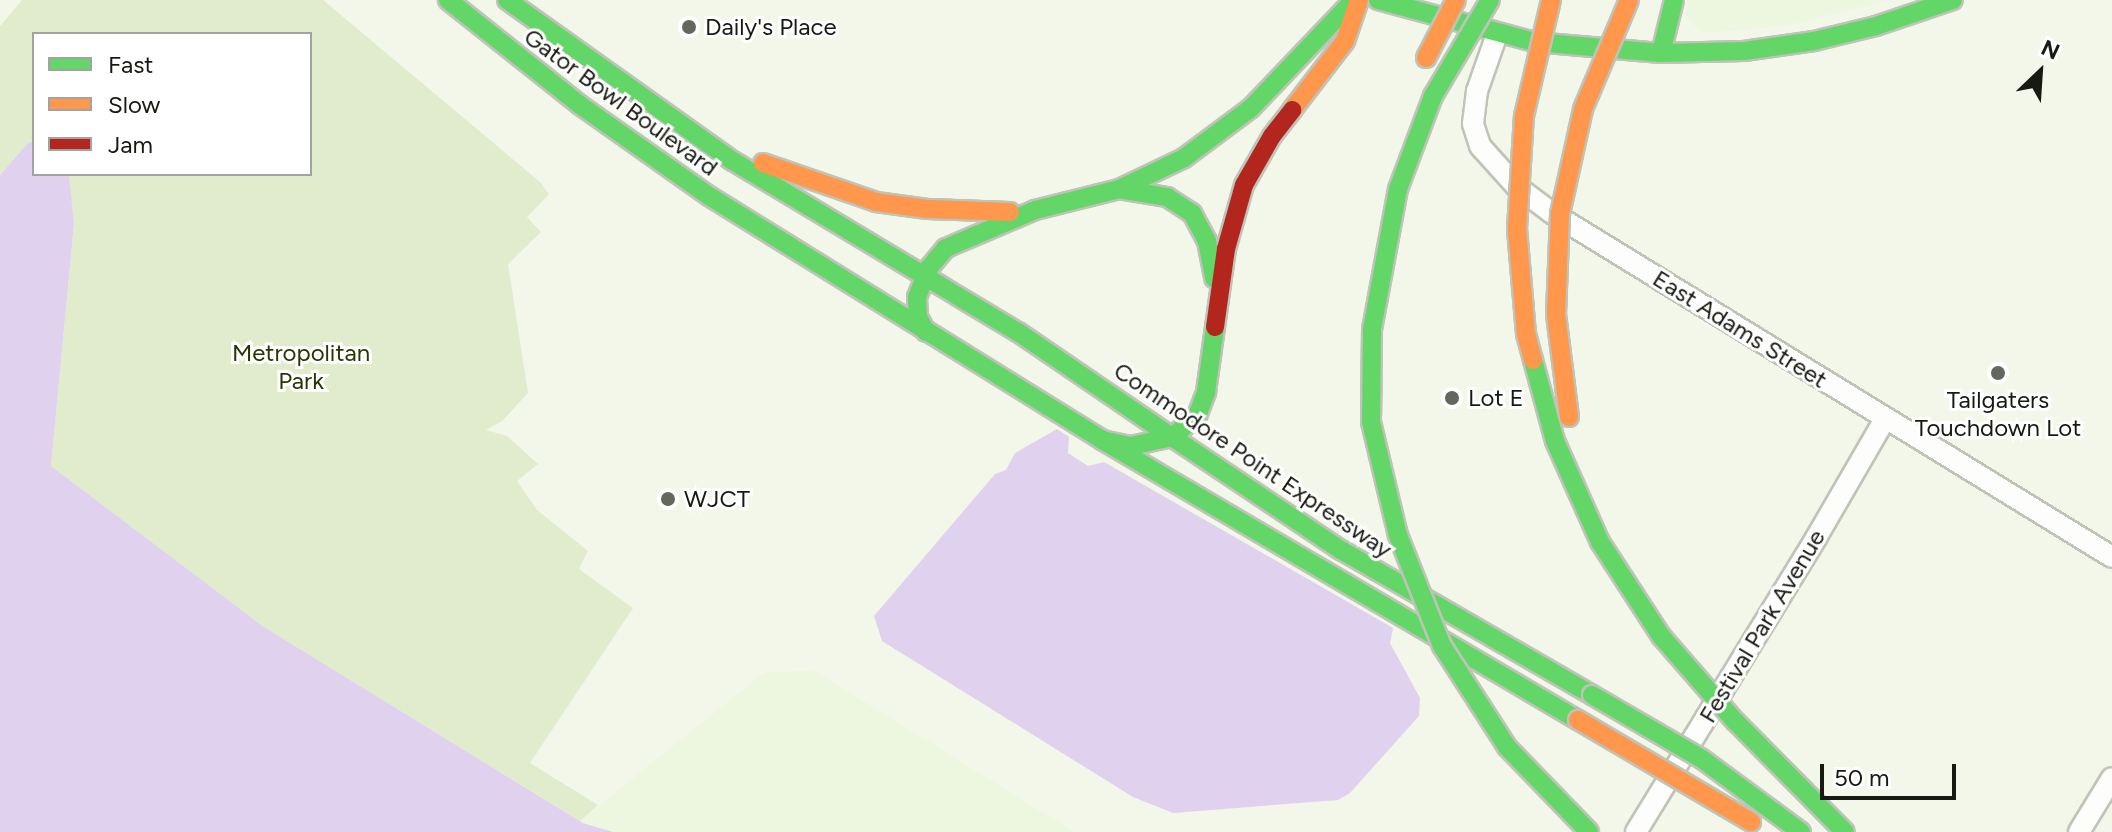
<!DOCTYPE html>
<style>
body{margin:0}
#map{position:relative;width:2112px;height:832px;overflow:hidden;background:#f2f7e9;font-family:Figtree,sans-serif}
div>[style]{position:absolute}
.built>*{inset:0;background:#edf6de}
.green>*{inset:0;background:#e0eccc}
.water>*{inset:0;background:#e0d1ef}
.roads{filter:drop-shadow(2px 0 #bfc3b8) drop-shadow(-2px 0 #bfc3b8) drop-shadow(0 2px #bfc3b8) drop-shadow(0 -2px #bfc3b8)}
.street>*{height:20px;margin:-10px;padding:0 10px;transform-origin:10px;border-radius:10px;background:#fdfefc}
.fast>*{height:18px;margin:-9px;padding:0 9px;transform-origin:9px;border-radius:9px;background:#63d668}
.slow>*{height:18px;margin:-9px;padding:0 9px;transform-origin:9px;border-radius:9px;background:#ff974d}
.jam>*{height:18px;margin:-9px;padding:0 9px;transform-origin:9px;border-radius:9px;background:#b3261e}
.bridges{filter:drop-shadow(2px 0 #bfc3b8) drop-shadow(-2px 0 #bfc3b8) drop-shadow(0 2px #bfc3b8) drop-shadow(0 -2px #bfc3b8)}
.fast-bridge>*{height:18px;margin:-9px;padding:0 9px;transform-origin:9px;border-radius:9px;background:#63d668}
.slow-bridge>*{height:18px;margin:-9px;padding:0 9px;transform-origin:9px;border-radius:9px;background:#ff974d}
.dots>*{width:22px;height:22px;translate:-50% -50%;box-sizing:border-box;border:4px solid #fff;border-radius:50%}
span{translate:-50% -50%;white-space:nowrap;text-align:center;line-height:1.15;-webkit-text-stroke:6px #fff;paint-order:stroke}
.poi-label{font-size:24px;color:#171a11}
.left{translate:0 -50%;text-align:left}
.street-label{font-size:24px;color:#171a11}
.park-label{font-size:24px;color:#283700}
.legend{position:absolute;left:32px;top:32px;width:280px;height:144px;box-sizing:border-box;background:#fff;border:2px solid #a2a3a0;margin:0;padding:10px 14px;list-style:none;font-size:24px;color:#171a11}
.legend li{display:flex;align-items:center;gap:16px;height:40px}
.legend b{width:40px;border:2px solid #a2a3a0}
.north{position:absolute;left:2000px;top:32px;width:80px;height:80px;-webkit-text-stroke:6px #fff;paint-order:stroke;rotate:25deg;font-size:22px;font-weight:700;line-height:32px;text-align:center;color:#171a11}
.north::after{content:'';display:block;margin:auto;width:28px;height:36px;background:#171a11;clip-path:polygon(50% 0,100% 100%,50% 72%,0 100%)}
.scale{position:absolute;left:1820px;top:764px;width:136px;height:36px;box-sizing:border-box;border:4px solid #171a11;border-top:0;padding-left:10px;font-size:24px;line-height:28px;white-space:nowrap;color:#171a11;-webkit-text-stroke:6px #fff;paint-order:stroke}
</style>
<div id="map">
<div class="built">
<i style="clip-path:polygon(1687px 0,1889px 0,1785px 26px,1714px 32px,1701px 31px,1693px 24px,1686px 16px)"></i>
<i style="clip-path:polygon(813px 670px,1074px 832px,613px 832px,580px 821px,764px 673px)"></i>
</div>
<div class="green">
<i style="clip-path:polygon(22px 0,323px 0,540px 182px,549px 194px,527px 217px,541px 232px,508px 264px,528px 393px,502px 421px,486px 430px,507px 436px,538px 464px,517px 481px,537px 510px,588px 551px,579px 569px,633px 608px,530px 763px,598px 805px,580px 821px,264px 627px,51px 466px,74px 225px,68px 174px,310px 174px,310px 34px,34px 34px,34px 141px,28px 143px,0 175px,0 26px)"></i>
</div>
<div class="water">
<i style="clip-path:polygon(34px 141px,34px 174px,69px 176px,74px 224px,51px 466px,264px 627px,583px 823px,613px 832px,0 832px,0 175px,28px 143px)"></i>
<i style="clip-path:polygon(1057px 429px,1069px 437px,1068px 453px,1088px 466px,1104px 462px,1393px 628px,1390px 643px,1420px 698px,1419px 716px,1350px 793px,1338px 800px,1173px 813px,1133px 797px,882px 641px,874px 616px,995px 474px,1006px 470px,1015px 453px)"></i>
</div>
<div class="roads">
<div class="street">
<i style="left:1497px;top:34px;width:60px;rotate:109.3deg"></i>
<i style="left:1477px;top:91px;width:33px;rotate:97deg"></i>
<i style="left:1473px;top:124px;width:23px;rotate:72deg"></i>
<i style="left:1480px;top:146px;width:54px;rotate:48deg"></i>
<i style="left:1516px;top:186px;width:45px;rotate:36.9deg"></i>
<i style="left:1552px;top:213px;width:657px;rotate:31.56deg"></i>
<i style="left:1636px;top:832px;width:345px;rotate:-58.5deg"></i>
<i style="left:1816px;top:538px;width:138px;rotate:-59.9deg"></i>
<i style="left:2079px;top:832px;width:63px;rotate:-58.6deg"></i>
</div>
<div class="fast">
<i style="left:448px;top:0;width:169px;rotate:38.5deg"></i>
<i style="left:580px;top:105px;width:158px;rotate:35.2deg"></i>
<i style="left:709px;top:196px;width:463px;rotate:31.8deg"></i>
<i style="left:1102px;top:440px;width:30px;rotate:12deg"></i>
<i style="left:1131px;top:446px;width:42px;rotate:-12.4deg"></i>
<i style="left:1172px;top:437px;width:33px;rotate:-40deg"></i>
<i style="left:1197px;top:416px;width:26px;rotate:-69deg"></i>
<i style="left:1206px;top:392px;width:66px;rotate:-82.1deg"></i>
<i style="left:507px;top:0;width:277px;rotate:35.5deg"></i>
<i style="left:733px;top:161px;width:332px;rotate:31deg"></i>
<i style="left:1018px;top:332px;width:186px;rotate:34.3deg"></i>
<i style="left:1378px;top:0;width:163px;rotate:15deg"></i>
<i style="left:1535px;top:42px;width:126px;rotate:5deg"></i>
<i style="left:1661px;top:53px;width:83px;rotate:-1.4deg"></i>
<i style="left:1744px;top:51px;width:71px;rotate:-8.1deg"></i>
<i style="left:1814px;top:41px;width:64px;rotate:-13.6deg"></i>
<i style="left:1876px;top:26px;width:81px;rotate:-18.7deg"></i>
<i style="left:1661px;top:53px;width:55px;rotate:-76.2deg"></i>
<i style="left:1119px;top:189px;width:49px;rotate:9.5deg"></i>
<i style="left:1167px;top:197px;width:30px;rotate:33deg"></i>
<i style="left:1192px;top:213px;width:32px;rotate:62deg"></i>
<i style="left:1207px;top:241px;width:38px;rotate:79deg"></i>
<i style="left:926px;top:332px;width:17px;rotate:-118deg"></i>
<i style="left:918px;top:317px;width:20px;rotate:-93deg"></i>
<i style="left:917px;top:297px;width:31px;rotate:-68deg"></i>
<i style="left:929px;top:268px;width:26px;rotate:-50deg"></i>
<i style="left:946px;top:248px;width:97px;rotate:-23.1deg"></i>
<i style="left:1035px;top:210px;width:87px;rotate:-14deg"></i>
<i style="left:1119px;top:189px;width:72px;rotate:-25.5deg"></i>
<i style="left:1184px;top:158px;width:84px;rotate:-36.7deg"></i>
<i style="left:1251px;top:108px;width:149px;rotate:-46.4deg"></i>
<i style="left:1172px;top:437px;width:203px;rotate:33.8deg"></i>
<i style="left:1341px;top:550px;width:290px;rotate:30deg"></i>
<i style="left:1102px;top:440px;width:552px;rotate:30.47deg"></i>
</div>
<div class="slow">
<i style="left:1292px;top:110px;width:87px;rotate:-52.5deg"></i>
<i style="left:1345px;top:41px;width:43px;rotate:-71.1deg"></i>
<i style="left:763px;top:163px;width:120px;rotate:19deg"></i>
<i style="left:876px;top:202px;width:52px;rotate:7.7deg"></i>
<i style="left:928px;top:209px;width:82px;rotate:2.1deg"></i>
</div>
<div class="jam">
<i style="left:1215px;top:327px;width:79px;rotate:-82deg"></i>
<i style="left:1226px;top:249px;width:66px;rotate:-74.3deg"></i>
<i style="left:1244px;top:185px;width:56px;rotate:-60.3deg"></i>
<i style="left:1272px;top:136px;width:33px;rotate:-52deg"></i>
</div>
</div>
<div class="bridges">
<div class="fast-bridge">
<i style="left:1490px;top:0;width:112px;rotate:120.7deg"></i>
<i style="left:1433px;top:96px;width:99px;rotate:110.6deg"></i>
<i style="left:1398px;top:189px;width:142px;rotate:100.5deg"></i>
<i style="left:1372px;top:329px;width:93px;rotate:90.6deg"></i>
<i style="left:1371px;top:422px;width:116px;rotate:76.6deg"></i>
<i style="left:1398px;top:535px;width:119px;rotate:68.4deg"></i>
<i style="left:1442px;top:646px;width:120px;rotate:57.2deg"></i>
<i style="left:1507px;top:747px;width:118px;rotate:46deg"></i>
<i style="left:1533px;top:360px;width:84px;rotate:74.8deg"></i>
<i style="left:1555px;top:441px;width:111px;rotate:66deg"></i>
<i style="left:1600px;top:542px;width:112px;rotate:57deg"></i>
<i style="left:1661px;top:636px;width:113px;rotate:49deg"></i>
<i style="left:1735px;top:721px;width:156px;rotate:45.3deg"></i>
<i style="left:1592px;top:695px;width:127px;rotate:30.2deg"></i>
<i style="left:1702px;top:759px;width:123px;rotate:36.4deg"></i>
</div>
<div class="slow-bridge">
<i style="left:1426px;top:58px;width:65px;rotate:-62.7deg"></i>
<i style="left:1533px;top:360px;width:27px;rotate:-105deg"></i>
<i style="left:1526px;top:334px;width:105px;rotate:-94.9deg"></i>
<i style="left:1517px;top:229px;width:113px;rotate:-86.5deg"></i>
<i style="left:1524px;top:116px;width:119px;rotate:-76.9deg"></i>
<i style="left:1569px;top:417px;width:104px;rotate:-97.2deg"></i>
<i style="left:1556px;top:314px;width:100px;rotate:-87.7deg"></i>
<i style="left:1560px;top:214px;width:107px;rotate:-77.6deg"></i>
<i style="left:1583px;top:109px;width:118px;rotate:-67.1deg"></i>
<i style="left:1578px;top:720px;width:201px;rotate:30.5deg"></i>
</div>
</div>
<div class="dots">
<i style="left:689px;top:27px;background:#64675d"></i>
<i style="left:1998px;top:373px;background:#64675d"></i>
<i style="left:1452px;top:398px;background:#64675d"></i>
<i style="left:668px;top:499px;background:#64675d"></i>
</div>
<div class="poi-label">
<span class="left" style="left:705px;top:27px">Daily's Place</span>
<span class="left" style="left:1468px;top:398px">Lot E</span>
<span style="left:1998px;top:414px">Tailgaters<br>Touchdown Lot</span>
<span class="left" style="left:684px;top:499px">WJCT</span>
</div>
<div class="street-label">
<span style="left:621px;top:102px;rotate:36deg">Gator Bowl Boulevard</span>
<span style="left:1740px;top:329px;rotate:32deg">East Adams Street</span>
<span style="left:1253px;top:460px;rotate:34deg">Commodore Point Expressway</span>
<span style="left:1762px;top:626px;rotate:-59deg">Festival Park Avenue</span>
</div>
<div class="park-label">
<span style="left:301px;top:367px">Metropolitan<br>Park</span>
</div>
<ul class="legend">
<li><b style="height:10px;background:#63d668"></b>Fast</li>
<li><b style="height:10px;background:#ff974d"></b>Slow</li>
<li><b style="height:10px;background:#b3261e"></b>Jam</li>
</ul>
<div class="north">N</div>
<div class="scale">50 m</div>
</div>
